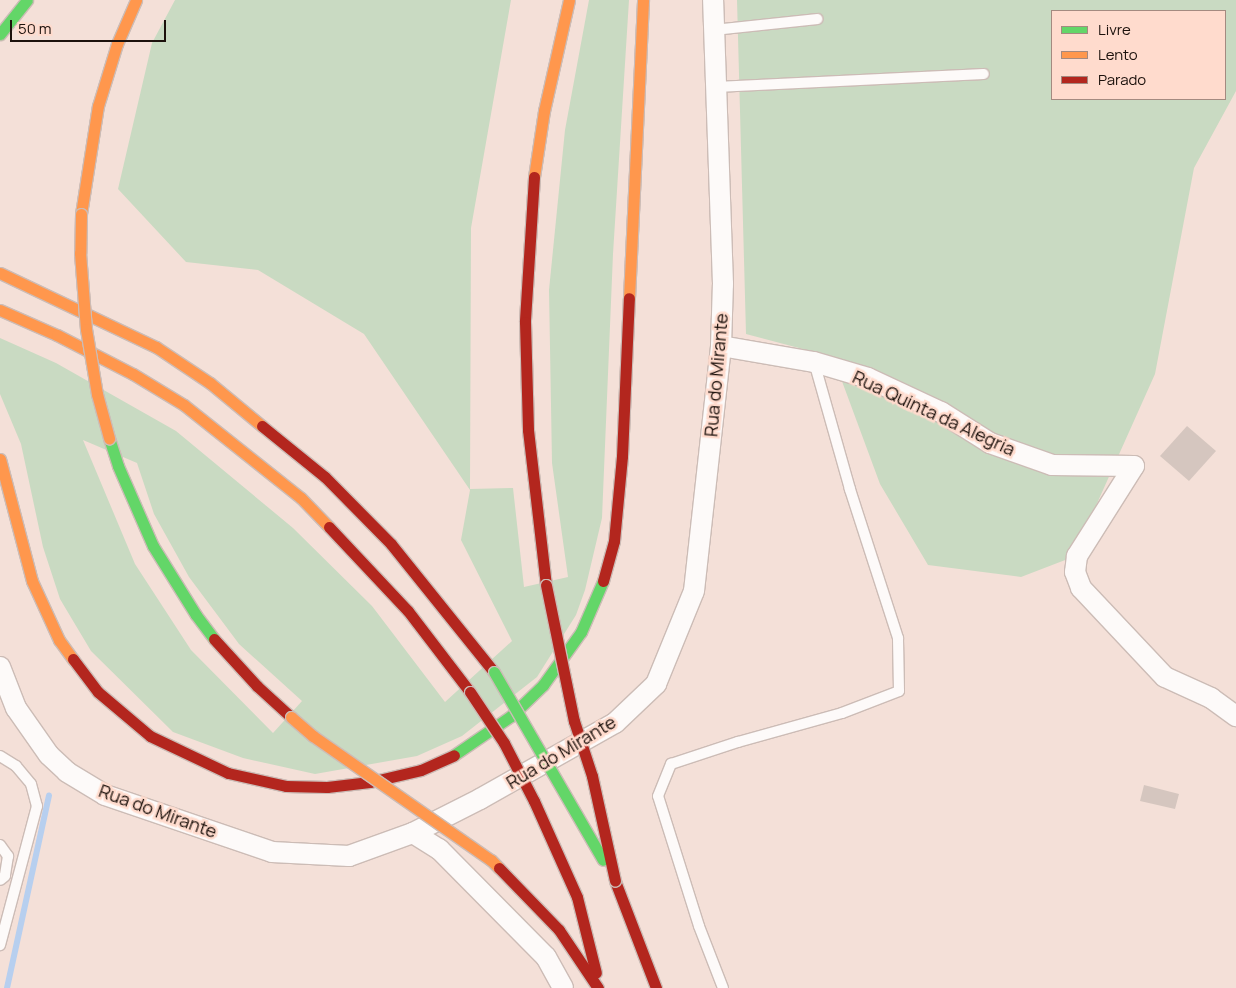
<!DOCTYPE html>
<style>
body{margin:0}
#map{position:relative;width:1236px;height:988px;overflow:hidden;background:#f4e0d8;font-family:Manrope,sans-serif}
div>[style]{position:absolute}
.green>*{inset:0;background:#c9dac2}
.stream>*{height:6px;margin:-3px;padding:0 3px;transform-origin:3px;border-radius:3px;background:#b7cfef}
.building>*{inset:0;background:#d5c6bf}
.roads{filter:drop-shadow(1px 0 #ccbcb6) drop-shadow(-1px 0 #ccbcb6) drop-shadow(0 1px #ccbcb6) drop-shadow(0 -1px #ccbcb6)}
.lane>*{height:10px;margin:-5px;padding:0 5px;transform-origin:5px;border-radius:5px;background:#fdfaf9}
.street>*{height:20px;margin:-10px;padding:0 10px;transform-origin:10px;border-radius:10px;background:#fdfaf9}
.fast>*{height:11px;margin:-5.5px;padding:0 5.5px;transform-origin:5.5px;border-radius:5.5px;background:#63d668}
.slow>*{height:11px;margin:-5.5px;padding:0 5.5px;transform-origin:5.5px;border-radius:5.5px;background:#ff974d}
.jam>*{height:11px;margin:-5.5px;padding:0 5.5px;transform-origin:5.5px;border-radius:5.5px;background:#b3261e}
.bridges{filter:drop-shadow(1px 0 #ccbcb6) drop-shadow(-1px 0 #ccbcb6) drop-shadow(0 1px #ccbcb6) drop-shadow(0 -1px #ccbcb6)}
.fast-bridge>*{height:11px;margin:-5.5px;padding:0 5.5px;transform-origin:5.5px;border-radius:5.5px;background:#63d668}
.slow-bridge>*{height:11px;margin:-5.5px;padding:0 5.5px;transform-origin:5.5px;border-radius:5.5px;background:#ff974d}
.jam-bridge>*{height:11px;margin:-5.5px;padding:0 5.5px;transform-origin:5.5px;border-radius:5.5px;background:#b3261e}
span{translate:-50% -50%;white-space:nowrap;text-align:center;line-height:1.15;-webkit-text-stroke:5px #ffdbcd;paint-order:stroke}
.street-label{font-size:18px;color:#1c110c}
.legend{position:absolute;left:1051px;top:10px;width:175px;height:90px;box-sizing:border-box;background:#ffdbcd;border:1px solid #a48a80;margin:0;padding:6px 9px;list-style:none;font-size:15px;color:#1c110c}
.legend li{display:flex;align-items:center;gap:10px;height:25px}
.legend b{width:25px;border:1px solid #a48a80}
.scale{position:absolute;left:10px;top:20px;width:156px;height:22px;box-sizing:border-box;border:2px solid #1c110c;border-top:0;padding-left:6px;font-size:15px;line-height:18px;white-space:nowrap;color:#1c110c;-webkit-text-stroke:4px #ffdbcd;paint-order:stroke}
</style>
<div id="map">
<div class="green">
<i style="clip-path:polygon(evenodd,175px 0,511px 0,471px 228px,470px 489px,513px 488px,524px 587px,568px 577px,552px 463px,549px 290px,565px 130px,589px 0,629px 0,613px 254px,602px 518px,585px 590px,576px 615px,537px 677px,462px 736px,417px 756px,315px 774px,243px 758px,173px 732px,91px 651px,60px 599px,43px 547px,21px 444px,0 394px,0 338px,56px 363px,176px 431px,293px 528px,372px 606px,445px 702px,512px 641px,461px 540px,470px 490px,364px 334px,258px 270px,186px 262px,118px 189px,152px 43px,175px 0,83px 440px,137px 463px,154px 514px,189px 577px,239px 644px,302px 701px,273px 733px,191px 650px,135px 564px,83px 440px)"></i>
<i style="clip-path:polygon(evenodd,737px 0,1236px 0,1236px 91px,1194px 168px,1155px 374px,1073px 557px,1021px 577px,928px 565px,880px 484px,833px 357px,746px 334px,737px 0,1052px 11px,1225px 11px,1225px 99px,1052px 99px,1052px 11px)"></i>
</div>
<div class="stream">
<i style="left:7px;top:988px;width:197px;rotate:-77.7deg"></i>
</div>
<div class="building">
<i style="clip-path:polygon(1187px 426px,1216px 451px,1189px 481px,1160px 456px)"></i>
<i style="clip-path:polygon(1144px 785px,1179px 794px,1175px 809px,1140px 801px)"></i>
</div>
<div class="roads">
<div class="lane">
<i style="left:714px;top:30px;width:104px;rotate:-6.1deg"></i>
<i style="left:716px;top:87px;width:268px;rotate:-2.8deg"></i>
<i style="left:0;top:756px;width:19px;rotate:32deg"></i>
<i style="left:16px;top:766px;width:23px;rotate:50deg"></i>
<i style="left:31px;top:784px;width:23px;rotate:75deg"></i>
<i style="left:37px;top:806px;width:144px;rotate:104.9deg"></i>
<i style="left:0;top:845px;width:14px;rotate:54deg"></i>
<i style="left:8px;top:856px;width:20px;rotate:99deg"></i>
<i style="left:5px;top:876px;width:6px;rotate:141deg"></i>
<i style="left:723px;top:988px;width:66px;rotate:-111.2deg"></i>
<i style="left:699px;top:926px;width:136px;rotate:-107.5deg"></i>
<i style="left:658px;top:796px;width:35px;rotate:-68deg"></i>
<i style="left:671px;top:764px;width:71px;rotate:-18.2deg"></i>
<i style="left:738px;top:742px;width:108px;rotate:-15.6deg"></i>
<i style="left:842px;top:713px;width:61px;rotate:-21.1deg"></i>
<i style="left:899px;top:691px;width:53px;rotate:-91.1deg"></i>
<i style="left:898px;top:638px;width:157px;rotate:-107.9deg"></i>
<i style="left:850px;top:489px;width:132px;rotate:-105.8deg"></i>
</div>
<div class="street">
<i style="left:721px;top:346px;width:94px;rotate:9.8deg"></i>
<i style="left:814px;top:362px;width:56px;rotate:16.5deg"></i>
<i style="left:868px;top:378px;width:81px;rotate:25deg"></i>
<i style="left:941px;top:412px;width:58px;rotate:32.3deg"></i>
<i style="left:990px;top:443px;width:66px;rotate:19.5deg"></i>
<i style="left:1052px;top:465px;width:82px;rotate:0.7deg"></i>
<i style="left:1134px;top:466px;width:107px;rotate:122.3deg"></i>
<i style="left:1077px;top:556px;width:16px;rotate:97deg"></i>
<i style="left:1075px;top:572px;width:17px;rotate:69deg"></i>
<i style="left:1081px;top:588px;width:122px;rotate:46.7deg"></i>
<i style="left:1165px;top:677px;width:51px;rotate:24.5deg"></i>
<i style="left:1211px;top:698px;width:31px;rotate:36deg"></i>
<i style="left:0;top:667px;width:44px;rotate:68.7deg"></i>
<i style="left:16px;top:708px;width:57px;rotate:54.9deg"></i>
<i style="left:49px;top:755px;width:25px;rotate:43deg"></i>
<i style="left:67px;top:772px;width:44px;rotate:31.2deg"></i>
<i style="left:105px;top:795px;width:176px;rotate:18.8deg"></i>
<i style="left:272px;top:852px;width:77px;rotate:3deg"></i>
<i style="left:349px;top:856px;width:68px;rotate:-19.8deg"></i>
<i style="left:413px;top:833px;width:75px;rotate:-26.9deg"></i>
<i style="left:480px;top:799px;width:155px;rotate:-29.4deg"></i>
<i style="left:615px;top:723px;width:57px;rotate:-43.6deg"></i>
<i style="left:656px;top:684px;width:100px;rotate:-67.8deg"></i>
<i style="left:694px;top:591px;width:246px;rotate:-83.7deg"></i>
<i style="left:721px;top:346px;width:62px;rotate:-88.2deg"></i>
<i style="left:723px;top:284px;width:284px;rotate:-92deg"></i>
<i style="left:413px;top:833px;width:31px;rotate:32deg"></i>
<i style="left:439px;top:849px;width:152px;rotate:45.3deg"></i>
<i style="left:546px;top:957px;width:35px;rotate:61deg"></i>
</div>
<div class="fast">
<i style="left:0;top:34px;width:43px;rotate:-51.5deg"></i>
<i style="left:109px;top:438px;width:29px;rotate:72deg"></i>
<i style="left:118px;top:466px;width:87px;rotate:66.4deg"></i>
<i style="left:153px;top:546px;width:81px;rotate:58.1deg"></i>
<i style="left:196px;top:615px;width:30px;rotate:53deg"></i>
<i style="left:454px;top:755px;width:69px;rotate:-34.4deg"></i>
<i style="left:511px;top:716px;width:45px;rotate:-44.1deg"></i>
<i style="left:543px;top:685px;width:65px;rotate:-54.4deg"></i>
<i style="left:581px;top:632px;width:56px;rotate:-66.7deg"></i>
</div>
<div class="slow">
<i style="left:534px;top:177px;width:67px;rotate:-81.4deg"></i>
<i style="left:544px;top:111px;width:114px;rotate:-77.3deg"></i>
<i style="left:81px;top:214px;width:109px;rotate:-81.1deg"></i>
<i style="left:98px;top:106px;width:65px;rotate:-73deg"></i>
<i style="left:117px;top:44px;width:48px;rotate:-66.6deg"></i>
<i style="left:0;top:273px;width:173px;rotate:25.4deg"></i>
<i style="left:156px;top:347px;width:65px;rotate:33.7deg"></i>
<i style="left:210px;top:383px;width:67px;rotate:39.6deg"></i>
<i style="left:629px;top:298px;width:298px;rotate:-87.3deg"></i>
<i style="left:0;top:310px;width:62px;rotate:23.7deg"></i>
<i style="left:57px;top:335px;width:85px;rotate:27.2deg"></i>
<i style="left:133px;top:374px;width:60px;rotate:31.3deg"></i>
<i style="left:184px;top:405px;width:149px;rotate:38.5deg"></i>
<i style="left:301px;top:498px;width:40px;rotate:46deg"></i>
<i style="left:0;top:459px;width:126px;rotate:75.3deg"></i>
<i style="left:32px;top:581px;width:65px;rotate:65.4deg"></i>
<i style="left:59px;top:640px;width:24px;rotate:54deg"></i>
</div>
<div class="jam">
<i style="left:534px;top:177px;width:145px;rotate:93.6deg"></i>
<i style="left:525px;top:322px;width:108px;rotate:88.4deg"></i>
<i style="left:528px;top:430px;width:156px;rotate:83.4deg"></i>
<i style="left:262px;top:426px;width:81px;rotate:39deg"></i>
<i style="left:325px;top:477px;width:94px;rotate:45.4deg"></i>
<i style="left:391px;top:544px;width:164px;rotate:51.2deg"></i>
<i style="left:329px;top:527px;width:115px;rotate:46.8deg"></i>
<i style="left:408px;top:611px;width:102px;rotate:52.6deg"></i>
<i style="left:603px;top:581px;width:41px;rotate:-74.6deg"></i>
<i style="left:614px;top:541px;width:85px;rotate:-84.6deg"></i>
<i style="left:622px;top:456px;width:158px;rotate:-87.5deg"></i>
<i style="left:214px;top:639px;width:64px;rotate:47.5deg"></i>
<i style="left:257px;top:686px;width:46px;rotate:42.4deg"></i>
<i style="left:73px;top:659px;width:41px;rotate:52.9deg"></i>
<i style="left:98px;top:692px;width:68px;rotate:40.2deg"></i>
<i style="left:150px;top:736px;width:86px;rotate:25.4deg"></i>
<i style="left:228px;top:773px;width:59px;rotate:12.6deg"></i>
<i style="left:286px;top:786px;width:41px;rotate:1.4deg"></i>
<i style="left:327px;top:787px;width:43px;rotate:-6.6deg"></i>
<i style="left:370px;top:782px;width:52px;rotate:-13.2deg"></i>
<i style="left:421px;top:770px;width:36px;rotate:-24deg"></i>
<i style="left:615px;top:881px;width:115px;rotate:69deg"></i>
</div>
</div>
<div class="bridges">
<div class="fast-bridge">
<i style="left:494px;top:672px;width:217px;rotate:59.9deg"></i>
</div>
<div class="slow-bridge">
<i style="left:81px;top:214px;width:39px;rotate:91deg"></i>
<i style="left:80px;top:253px;width:76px;rotate:85.5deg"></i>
<i style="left:86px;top:329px;width:66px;rotate:80.4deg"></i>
<i style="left:97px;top:394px;width:46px;rotate:74.7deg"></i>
<i style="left:291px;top:717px;width:29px;rotate:41deg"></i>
<i style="left:313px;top:736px;width:217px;rotate:34.9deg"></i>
<i style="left:491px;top:860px;width:11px;rotate:45deg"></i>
</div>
<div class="jam-bridge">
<i style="left:546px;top:585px;width:139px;rotate:78.4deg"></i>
<i style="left:574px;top:721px;width:58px;rotate:71.9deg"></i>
<i style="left:592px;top:776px;width:107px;rotate:77.6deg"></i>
<i style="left:470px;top:692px;width:61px;rotate:56.3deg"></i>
<i style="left:504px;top:743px;width:65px;rotate:62.7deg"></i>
<i style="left:534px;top:801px;width:105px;rotate:65.9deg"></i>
<i style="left:577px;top:897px;width:78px;rotate:76deg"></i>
<i style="left:499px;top:868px;width:86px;rotate:45.9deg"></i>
<i style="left:559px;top:930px;width:70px;rotate:56.1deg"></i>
</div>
</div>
<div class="street-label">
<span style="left:716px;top:375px;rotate:-85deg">Rua do Mirante</span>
<span style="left:934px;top:413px;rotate:25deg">Rua Quinta da Alegria</span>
<span style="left:561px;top:752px;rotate:-31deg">Rua do Mirante</span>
<span style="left:158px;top:811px;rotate:20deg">Rua do Mirante</span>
</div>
<ul class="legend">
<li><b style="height:6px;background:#63d668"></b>Livre</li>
<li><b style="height:6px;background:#ff974d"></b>Lento</li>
<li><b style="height:6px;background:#b3261e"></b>Parado</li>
</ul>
<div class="scale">50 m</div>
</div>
